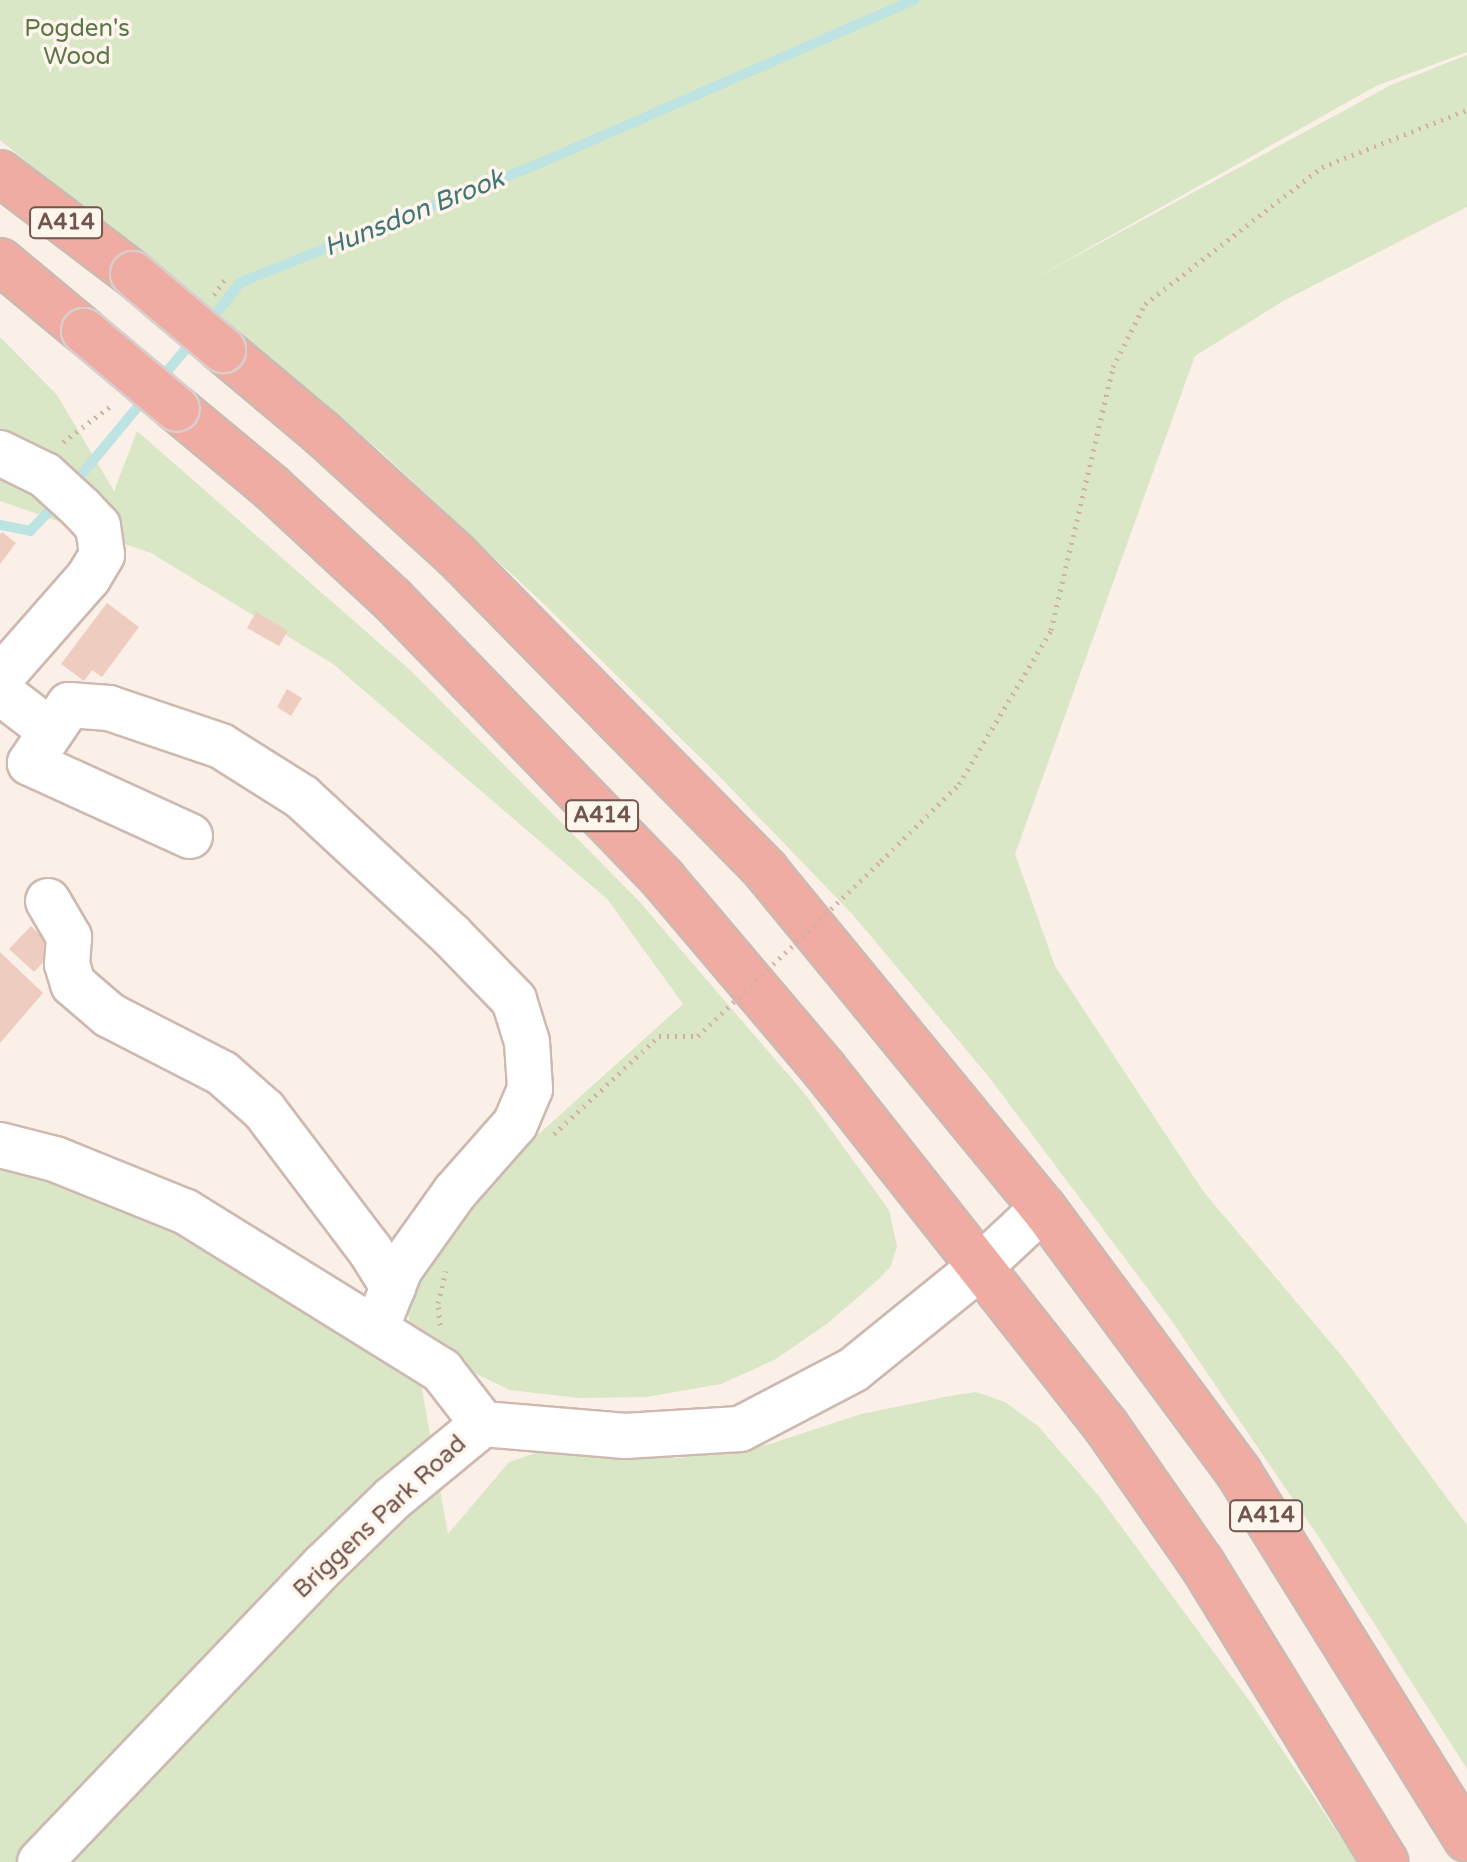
<!DOCTYPE html>
<style>
body{margin:0}
#map{position:relative;width:1467px;height:1862px;overflow:hidden;background:#fbf0e7;font-family:"Varela Round",sans-serif}
div>[style]{position:absolute}
.green>*{inset:0;background:#d9e7c6}
.stream>*{height:10px;margin:-5px;padding:0 5px;transform-origin:5px;border-radius:5px;background:#bde3e3}
.building>*{inset:0;background:#eeccc0}
.path>*{height:5px;margin-top:-2.5px;transform-origin:0;background:repeating-linear-gradient(90deg,#d3afa4 0 2px,transparent 0 8px)}
.roads{filter:drop-shadow(2px 0 #ceb9b1) drop-shadow(-2px 0 #ceb9b1) drop-shadow(0 2px #ceb9b1) drop-shadow(0 -2px #ceb9b1)}
.minor>*{height:44px;margin:-22px;padding:0 22px;transform-origin:22px;border-radius:22px;background:#fff}
.highway>*{height:44px;margin:-22px;padding:0 22px;transform-origin:22px;border-radius:22px;background:#f0aba2}
.path-bridge>*{height:5px;margin-top:-2.5px;transform-origin:0;background:repeating-linear-gradient(90deg,#d3afa4 0 2px,transparent 0 8px)}
.bridges{filter:drop-shadow(2px 0 #d8cfcd) drop-shadow(-2px 0 #d8cfcd) drop-shadow(0 2px #d8cfcd) drop-shadow(0 -2px #d8cfcd)}
.highway-bridge>*{height:44px;margin:-22px;padding:0 22px;transform-origin:22px;border-radius:22px;background:#f0aba2}
span{translate:-50% -50%;white-space:nowrap;text-align:center;line-height:1.15;-webkit-text-stroke:7px #fef5ed;paint-order:stroke}
.shield-label span{padding:2px 6px;background:#fef5ed;border:2px solid;border-radius:6px;-webkit-text-stroke-width:0}
.shield-label{font-size:22px;color:#72554d;font-weight:700}
.park-label{font-size:24px;color:#5c7846}
.street-label{font-size:24px;color:#72554d}
.water-label{font-size:26px;color:#427676;font-style:italic}
</style>
<div id="map">
<div class="green">
<i style="clip-path:polygon(0 0,1467px 0,1467px 52px,1376px 86px,1032px 280px,1391px 85px,1467px 55px,1467px 207px,1283px 301px,1195px 356px,1015px 854px,1055px 966px,1203px 1191px,1346px 1361px,1467px 1525px,1467px 1769px,1320px 1539px,1169px 1317px,989px 1077px,853px 915px,719px 776px,547px 607px,379px 450px,0 140px)"></i>
<i style="clip-path:polygon(0 337px,57px 395px,114px 491px,137px 431px,410px 670px,638px 900px,805px 1094px,889px 1210px,897px 1246px,891px 1266px,880px 1278px,828px 1323px,776px 1359px,721px 1384px,646px 1397px,579px 1398px,510px 1390px,468px 1370px,410px 1325px,399px 1260px,683px 1004px,607px 899px,333px 664px,151px 553px,0 501px)"></i>
<i style="clip-path:polygon(0 1156px,53px 1169px,228px 1260px,421px 1384px,448px 1534px,509px 1462px,539px 1452px,678px 1458px,770px 1444px,861px 1414px,955px 1395px,976px 1392px,1005px 1402px,1038px 1426px,1098px 1495px,1251px 1703px,1357px 1862px,0 1862px)"></i>
</div>
<div class="stream">
<i style="left:208px;top:323px;width:53px;rotate:-51.2deg"></i>
<i style="left:241px;top:282px;width:327px;rotate:-21.7deg"></i>
<i style="left:545px;top:161px;width:403px;rotate:-23.6deg"></i>
<i style="left:159px;top:381px;width:56px;rotate:-50.1deg"></i>
<i style="left:72px;top:486px;width:116px;rotate:-50.3deg"></i>
<i style="left:0;top:525px;width:31px;rotate:11deg"></i>
<i style="left:30px;top:531px;width:42px;rotate:-46deg"></i>
</div>
<div class="building">
<i style="clip-path:polygon(2px 532px,16px 543px,0 564px,0 534px)"></i>
<i style="clip-path:polygon(107px 603px,139px 627px,102px 677px,92px 670px,84px 681px,61px 664px)"></i>
<i style="clip-path:polygon(256px 612px,288px 631px,279px 646px,247px 628px)"></i>
<i style="clip-path:polygon(287px 689px,302px 698px,291px 716px,277px 707px)"></i>
<i style="clip-path:polygon(31px 926px,55px 950px,34px 972px,9px 949px)"></i>
<i style="clip-path:polygon(0 952px,43px 993px,0 1043px)"></i>
</div>
<div class="path">
<i style="left:214px;top:295px;width:19px;rotate:-55deg"></i>
<i style="left:63px;top:442px;width:61px;rotate:-37.1deg"></i>
<i style="left:881px;top:861px;width:110px;rotate:-44.6deg"></i>
<i style="left:959px;top:784px;width:179px;rotate:-59.1deg"></i>
<i style="left:1051px;top:630px;width:270px;rotate:-76.7deg"></i>
<i style="left:1113px;top:367px;width:71px;rotate:-63.1deg"></i>
<i style="left:1145px;top:304px;width:224px;rotate:-37.7deg"></i>
<i style="left:1322px;top:167px;width:156px;rotate:-21.5deg"></i>
<i style="left:554px;top:1134px;width:144px;rotate:-43deg"></i>
<i style="left:659px;top:1036px;width:39px"></i>
<i style="left:440px;top:1325px;width:22px;rotate:-95deg"></i>
<i style="left:438px;top:1303px;width:33px;rotate:-76deg"></i>
</div>
<div class="roads">
<div class="minor">
<i style="left:0;top:453px;width:50px;rotate:26.1deg"></i>
<i style="left:45px;top:475px;width:49px;rotate:42.5deg"></i>
<i style="left:81px;top:508px;width:25px;rotate:47deg"></i>
<i style="left:98px;top:526px;width:29px;rotate:82deg"></i>
<i style="left:102px;top:555px;width:27px;rotate:121deg"></i>
<i style="left:88px;top:578px;width:133px;rotate:131.3deg"></i>
<i style="left:0;top:692px;width:64px;rotate:37.4deg"></i>
<i style="left:190px;top:836px;width:176px;rotate:-155.5deg"></i>
<i style="left:30px;top:763px;width:70px;rotate:-56.1deg"></i>
<i style="left:69px;top:705px;width:40px;rotate:4.3deg"></i>
<i style="left:109px;top:708px;width:118px;rotate:18.7deg"></i>
<i style="left:221px;top:746px;width:96px;rotate:32.2deg"></i>
<i style="left:302px;top:797px;width:203px;rotate:42.8deg"></i>
<i style="left:451px;top:935px;width:91px;rotate:45.9deg"></i>
<i style="left:514px;top:1000px;width:44px;rotate:72.8deg"></i>
<i style="left:527px;top:1042px;width:47px;rotate:86.3deg"></i>
<i style="left:530px;top:1089px;width:38px;rotate:113deg"></i>
<i style="left:515px;top:1124px;width:91px;rotate:131.4deg"></i>
<i style="left:455px;top:1192px;width:95px;rotate:125.5deg"></i>
<i style="left:400px;top:1269px;width:65px;rotate:111.8deg"></i>
<i style="left:48px;top:901px;width:42px;rotate:59.7deg"></i>
<i style="left:69px;top:937px;width:27px;rotate:94deg"></i>
<i style="left:67px;top:964px;width:21px;rotate:73deg"></i>
<i style="left:73px;top:984px;width:48px;rotate:40.7deg"></i>
<i style="left:109px;top:1015px;width:127px;rotate:27.2deg"></i>
<i style="left:222px;top:1073px;width:56px;rotate:41.4deg"></i>
<i style="left:264px;top:1110px;width:176px;rotate:52.9deg"></i>
<i style="left:370px;top:1250px;width:44px;rotate:58.1deg"></i>
<i style="left:0;top:1145px;width:57px;rotate:14.3deg"></i>
<i style="left:55px;top:1159px;width:141px;rotate:22deg"></i>
<i style="left:186px;top:1212px;width:301px;rotate:31.8deg"></i>
<i style="left:442px;top:1371px;width:67px;rotate:52.3deg"></i>
<i style="left:40px;top:1862px;width:411px;rotate:-46.3deg"></i>
<i style="left:324px;top:1565px;width:95px;rotate:-44.1deg"></i>
<i style="left:392px;top:1499px;width:118px;rotate:-39.5deg"></i>
<i style="left:483px;top:1424px;width:143px;rotate:4.8deg"></i>
<i style="left:625px;top:1436px;width:115px;rotate:-3.5deg"></i>
<i style="left:740px;top:1429px;width:127px;rotate:-27.6deg"></i>
<i style="left:853px;top:1370px;width:164px;rotate:-39deg"></i>
<i style="left:980px;top:1267px;width:86px;rotate:-43.1deg"></i>
</div>
<div class="highway">
<i style="left:0;top:173px;width:167px;rotate:37.2deg"></i>
<i style="left:0;top:261px;width:109px;rotate:39.8deg"></i>
<i style="left:223px;top:350px;width:131px;rotate:40deg"></i>
<i style="left:323px;top:434px;width:180px;rotate:42.3deg"></i>
<i style="left:456px;top:555px;width:443px;rotate:45.5deg"></i>
<i style="left:766px;top:871px;width:436px;rotate:50.6deg"></i>
<i style="left:1043px;top:1208px;width:330px;rotate:53.5deg"></i>
<i style="left:1239px;top:1473px;width:431px;rotate:58.1deg"></i>
<i style="left:177px;top:409px;width:122px;rotate:39.7deg"></i>
<i style="left:271px;top:487px;width:165px;rotate:42.8deg"></i>
<i style="left:392px;top:599px;width:390px;rotate:45.9deg"></i>
<i style="left:663px;top:879px;width:249px;rotate:49.7deg"></i>
<i style="left:824px;top:1069px;width:455px;rotate:51.7deg"></i>
<i style="left:1106px;top:1426px;width:168px;rotate:55.2deg"></i>
<i style="left:1202px;top:1564px;width:350px;rotate:58.4deg"></i>
</div>
</div>
<div class="path-bridge">
<i style="left:698px;top:1036px;width:253px;rotate:-43.7deg"></i>
</div>
<div class="bridges">
<div class="highway-bridge">
<i style="left:133px;top:274px;width:118px;rotate:40.2deg"></i>
<i style="left:84px;top:331px;width:121px;rotate:40deg"></i>
</div>
</div>
<div class="shield-label">
<span style="left:66px;top:223px">A414</span>
<span style="left:602px;top:816px">A414</span>
<span style="left:1266px;top:1516px">A414</span>
</div>
<div class="park-label">
<span style="left:77px;top:43px">Pogden's<br>Wood</span>
</div>
<div class="street-label">
<span style="left:380px;top:1517px;rotate:-43deg">Briggens Park Road</span>
</div>
<div class="water-label">
<span style="left:414px;top:213px;rotate:-22deg">Hunsdon Brook</span>
</div>
</div>
